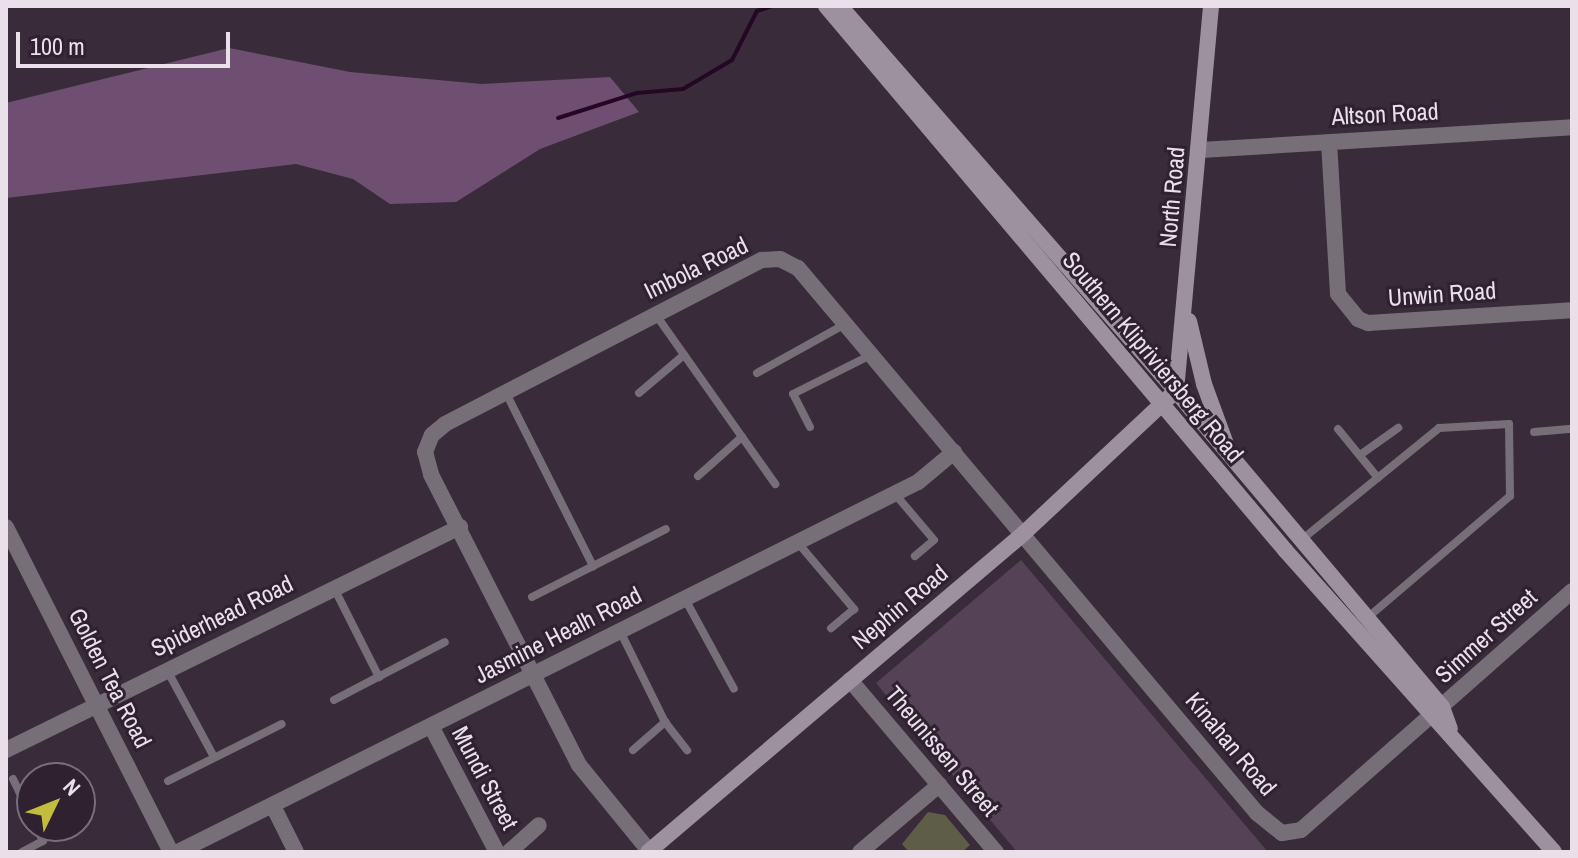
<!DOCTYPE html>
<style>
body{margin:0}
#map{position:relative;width:1578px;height:858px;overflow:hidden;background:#3a2b3b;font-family:"Archivo Narrow",sans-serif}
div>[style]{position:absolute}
.green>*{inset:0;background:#564257}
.forest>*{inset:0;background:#6f4f71}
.stream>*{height:4px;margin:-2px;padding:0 2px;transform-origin:2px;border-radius:2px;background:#230725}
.building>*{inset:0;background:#5e5d47}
.lane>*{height:8px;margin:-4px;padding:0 4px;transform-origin:4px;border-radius:4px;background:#766f77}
.street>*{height:16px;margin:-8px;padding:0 8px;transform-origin:8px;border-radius:8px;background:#766f77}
.secondary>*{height:16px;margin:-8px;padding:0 8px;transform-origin:8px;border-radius:8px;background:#9d919e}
span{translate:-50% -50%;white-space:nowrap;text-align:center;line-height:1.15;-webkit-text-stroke:6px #302130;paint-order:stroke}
.street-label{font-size:24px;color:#eae0ea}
.frame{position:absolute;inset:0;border:8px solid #eae0ea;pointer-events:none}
.north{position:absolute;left:16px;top:762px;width:80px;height:80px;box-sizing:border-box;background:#302130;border:2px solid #7a6d7a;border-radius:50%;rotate:47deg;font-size:22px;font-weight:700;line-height:32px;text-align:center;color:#eae0ea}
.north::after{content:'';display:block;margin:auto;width:28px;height:36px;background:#c3bd3e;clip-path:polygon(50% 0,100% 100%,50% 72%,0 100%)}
.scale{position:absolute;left:16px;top:32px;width:214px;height:36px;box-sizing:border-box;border:4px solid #eae0ea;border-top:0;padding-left:10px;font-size:24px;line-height:28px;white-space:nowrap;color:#eae0ea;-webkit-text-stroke:6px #302130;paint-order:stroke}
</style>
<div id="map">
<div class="green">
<i style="clip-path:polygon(1021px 560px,1268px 852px,1017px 852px,876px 683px)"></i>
</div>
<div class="forest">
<i style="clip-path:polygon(229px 48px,350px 72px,482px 84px,610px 77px,639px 112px,540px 149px,456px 202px,390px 204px,353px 179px,296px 164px,6px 198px,6px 103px)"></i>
</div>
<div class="stream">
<i style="left:558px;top:118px;width:83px;rotate:-17.6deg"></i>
<i style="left:637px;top:93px;width:46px;rotate:-5deg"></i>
<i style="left:683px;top:89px;width:57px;rotate:-30.6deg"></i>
<i style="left:732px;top:60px;width:55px;rotate:-63deg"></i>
<i style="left:757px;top:11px;width:16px;rotate:-18deg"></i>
</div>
<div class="building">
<i style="clip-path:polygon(928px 812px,945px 815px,970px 845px,962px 852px,909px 852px,902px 844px)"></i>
</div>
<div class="lane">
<i style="left:656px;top:315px;width:207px;rotate:54.8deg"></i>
<i style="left:757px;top:373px;width:101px;rotate:-29.1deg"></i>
<i style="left:506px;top:393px;width:194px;rotate:63.3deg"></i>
<i style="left:639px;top:393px;width:59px;rotate:-40.2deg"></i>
<i style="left:810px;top:427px;width:37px;rotate:-117deg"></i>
<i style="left:793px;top:394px;width:87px;rotate:-26.6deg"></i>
<i style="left:1338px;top:429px;width:63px;rotate:50.8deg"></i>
<i style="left:1534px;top:432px;width:38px;rotate:-5deg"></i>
<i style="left:1360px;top:455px;width:47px;rotate:-35.4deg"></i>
<i style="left:698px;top:476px;width:59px;rotate:-41.6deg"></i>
<i style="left:895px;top:494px;width:60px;rotate:49.7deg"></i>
<i style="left:934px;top:540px;width:25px;rotate:140deg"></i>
<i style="left:1300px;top:541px;width:179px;rotate:-39.1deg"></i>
<i style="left:1439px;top:428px;width:70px;rotate:-3.3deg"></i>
<i style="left:1509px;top:424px;width:72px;rotate:89.2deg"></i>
<i style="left:1510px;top:496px;width:191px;rotate:139.5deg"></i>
<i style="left:798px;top:543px;width:87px;rotate:49.7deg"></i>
<i style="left:854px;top:609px;width:30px;rotate:140deg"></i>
<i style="left:334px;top:588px;width:100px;rotate:63.2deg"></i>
<i style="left:532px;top:597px;width:150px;rotate:-26.9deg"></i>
<i style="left:685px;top:599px;width:102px;rotate:61.4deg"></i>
<i style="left:620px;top:631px;width:102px;rotate:63.7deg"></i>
<i style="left:665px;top:722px;width:36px;rotate:52deg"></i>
<i style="left:167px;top:670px;width:99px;rotate:61.6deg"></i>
<i style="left:334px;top:700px;width:125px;rotate:-27.6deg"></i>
<i style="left:633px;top:750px;width:43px;rotate:-41.2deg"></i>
<i style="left:13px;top:779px;width:43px;rotate:64deg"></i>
<i style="left:168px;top:781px;width:127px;rotate:-26.6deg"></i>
<i style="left:22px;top:852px;width:24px;rotate:-28deg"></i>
<i style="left:43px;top:841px;width:17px;rotate:-115deg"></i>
</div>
<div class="street">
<i style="left:1329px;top:142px;width:152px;rotate:86.6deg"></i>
<i style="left:1338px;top:294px;width:32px;rotate:51deg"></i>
<i style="left:1358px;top:319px;width:11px;rotate:22deg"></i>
<i style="left:1368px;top:323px;width:204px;rotate:-3.6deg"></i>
<i style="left:1201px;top:150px;width:372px;rotate:-3.5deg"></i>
<i style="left:6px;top:527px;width:364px;rotate:63.1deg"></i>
<i style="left:850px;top:680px;width:226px;rotate:49.7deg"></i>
<i style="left:431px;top:726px;width:142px;rotate:62.4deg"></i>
<i style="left:6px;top:750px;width:506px;rotate:-26.16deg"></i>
<i style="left:273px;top:806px;width:51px;rotate:63.4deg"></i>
<i style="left:178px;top:852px;width:827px;rotate:-26.57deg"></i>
<i style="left:918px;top:482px;width:47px;rotate:-39.8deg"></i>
<i style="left:509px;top:852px;width:40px;rotate:-42deg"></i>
<i style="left:650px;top:852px;width:112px;rotate:-129.2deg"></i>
<i style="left:579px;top:765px;width:326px;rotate:-117deg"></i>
<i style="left:431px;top:474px;width:23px;rotate:-105deg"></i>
<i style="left:425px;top:452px;width:18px;rotate:-68deg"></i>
<i style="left:432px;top:435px;width:17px;rotate:-40deg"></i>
<i style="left:445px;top:424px;width:357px;rotate:-27.4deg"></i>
<i style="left:762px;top:260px;width:18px;rotate:-3deg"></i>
<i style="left:780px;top:259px;width:20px;rotate:27deg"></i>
<i style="left:798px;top:268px;width:713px;rotate:49.9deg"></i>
<i style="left:1257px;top:813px;width:32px;rotate:39deg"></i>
<i style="left:1282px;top:833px;width:19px;rotate:-9deg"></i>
<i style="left:1301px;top:830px;width:361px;rotate:-41.4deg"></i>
<i style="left:860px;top:852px;width:104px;rotate:-40.3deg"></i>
</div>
<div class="secondary">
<i style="left:826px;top:6px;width:712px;rotate:49.84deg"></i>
<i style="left:1285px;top:550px;width:404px;rotate:48.3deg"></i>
<i style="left:840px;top:6px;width:511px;rotate:48.89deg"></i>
<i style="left:1176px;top:391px;width:413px;rotate:49.9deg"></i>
<i style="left:1442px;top:707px;width:23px;rotate:70deg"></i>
<i style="left:1189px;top:321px;width:65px;rotate:76.6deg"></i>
<i style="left:1204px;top:384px;width:64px;rotate:69.9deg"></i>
<i style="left:648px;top:852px;width:493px;rotate:-40.3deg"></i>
<i style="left:1024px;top:533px;width:208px;rotate:-43.1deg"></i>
<i style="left:1176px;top:391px;width:387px;rotate:-84.8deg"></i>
</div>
<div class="street-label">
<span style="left:1385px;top:114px;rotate:-3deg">Altson Road</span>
<span style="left:1172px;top:197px;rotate:-85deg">North Road</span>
<span style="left:696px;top:268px;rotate:-26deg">Imbola Road</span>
<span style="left:1442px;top:294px;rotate:-4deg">Unwin Road</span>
<span style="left:1153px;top:357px;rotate:50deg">Southern Klipriviersberg Road</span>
<span style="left:900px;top:607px;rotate:-40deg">Nephin Road</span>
<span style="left:222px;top:616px;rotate:-26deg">Spiderhead Road</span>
<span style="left:558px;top:635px;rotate:-27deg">Jasmine Healh Road</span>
<span style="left:1486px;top:636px;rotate:-42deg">Simmer Street</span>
<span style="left:110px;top:678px;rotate:63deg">Golden Tea Road</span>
<span style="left:1231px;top:744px;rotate:50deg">Kinahan Road</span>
<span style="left:942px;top:751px;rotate:50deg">Theunissen Street</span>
<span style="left:485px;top:778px;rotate:62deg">Mundi Street</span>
</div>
<div class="frame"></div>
<div class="north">N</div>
<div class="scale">100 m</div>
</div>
